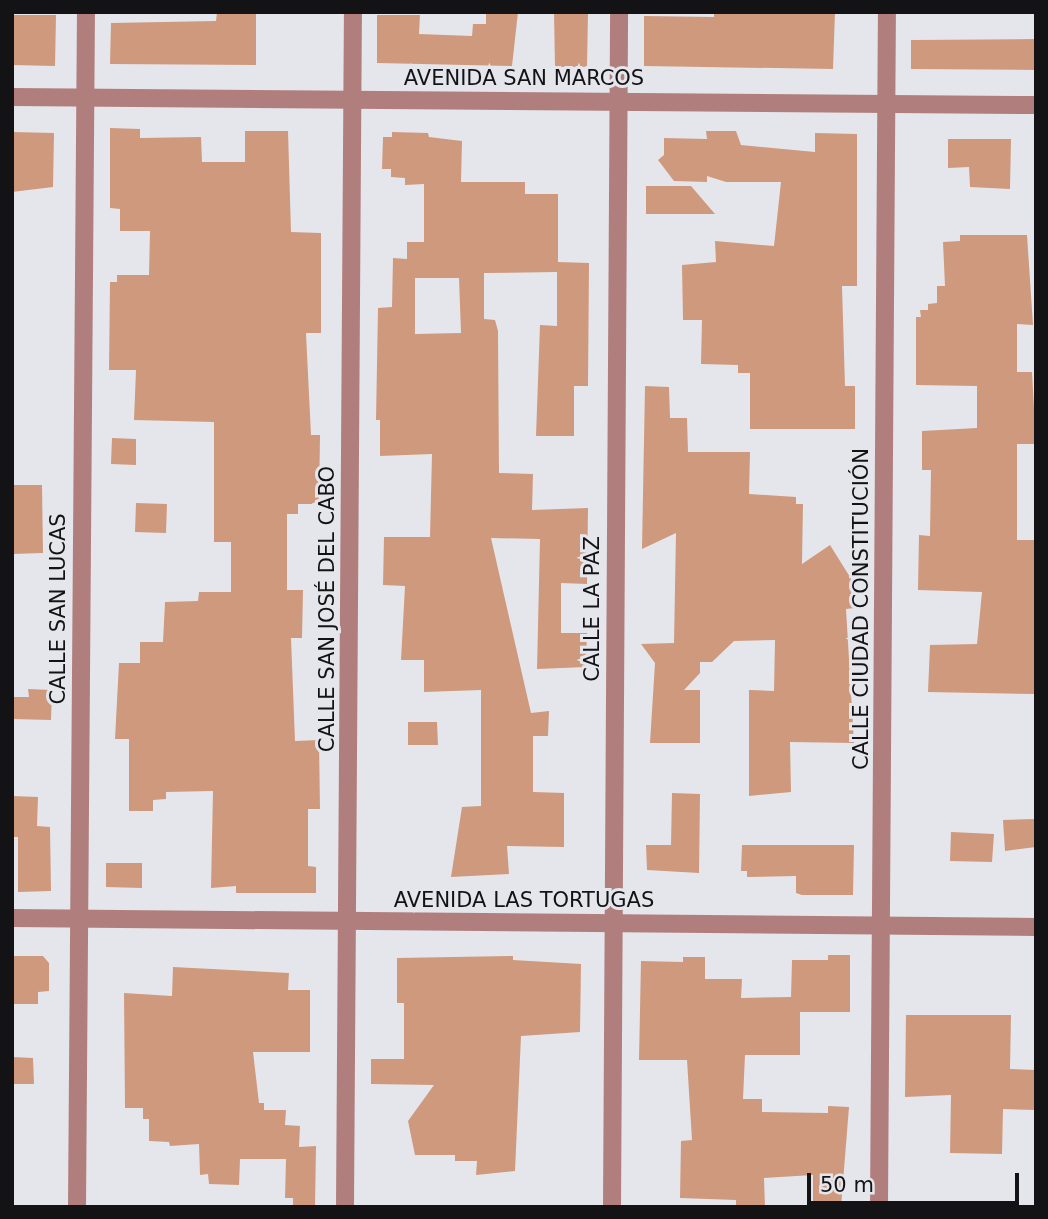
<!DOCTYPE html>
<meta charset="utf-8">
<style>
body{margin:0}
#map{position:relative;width:1048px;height:1219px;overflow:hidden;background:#e5e6eb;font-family:"DejaVu Sans",sans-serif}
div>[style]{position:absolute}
.building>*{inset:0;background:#cf997d}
.minor>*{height:18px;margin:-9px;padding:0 9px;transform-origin:9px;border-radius:9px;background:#b07f7d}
span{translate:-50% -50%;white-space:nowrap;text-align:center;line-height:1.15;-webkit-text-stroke:6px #e5e6eb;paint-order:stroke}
.street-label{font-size:21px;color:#131315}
.frame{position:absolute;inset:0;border:14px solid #131315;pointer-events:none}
.scale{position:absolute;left:807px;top:1173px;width:212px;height:32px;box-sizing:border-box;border:4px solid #131315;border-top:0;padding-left:9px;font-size:21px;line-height:24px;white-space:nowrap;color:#131315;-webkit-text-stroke:5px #e5e6eb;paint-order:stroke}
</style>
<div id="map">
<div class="building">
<i style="clip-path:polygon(217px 12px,256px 12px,256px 65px,110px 64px,111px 23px,216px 21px)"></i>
<i style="clip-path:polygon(486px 12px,518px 12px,512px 66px,377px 63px,377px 15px,420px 15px,419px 34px,472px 36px,473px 24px,486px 24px)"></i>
<i style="clip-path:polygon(554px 12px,588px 12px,587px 67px,555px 67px)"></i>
<i style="clip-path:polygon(714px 12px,835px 12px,833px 69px,644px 66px,644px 16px,714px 17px)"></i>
<i style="clip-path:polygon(12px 15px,56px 15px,55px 66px,12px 65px)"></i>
<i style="clip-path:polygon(1036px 39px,1036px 70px,911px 69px,911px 40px)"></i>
<i style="clip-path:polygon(110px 128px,140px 129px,140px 138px,201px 137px,202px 162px,245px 162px,245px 131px,288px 131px,291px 232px,321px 233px,321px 333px,306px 333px,311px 435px,320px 435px,319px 504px,298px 504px,298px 514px,287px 514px,287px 590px,303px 590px,302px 638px,291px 638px,295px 741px,319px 740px,320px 809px,308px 809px,308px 866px,316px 867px,316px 893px,236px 893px,236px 886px,211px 888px,213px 791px,166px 792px,166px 799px,153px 800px,153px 811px,129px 811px,129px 739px,115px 739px,119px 663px,140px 663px,140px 642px,163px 642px,165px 602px,198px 601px,199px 592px,231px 592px,231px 542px,214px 542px,214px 422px,134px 420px,136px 370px,109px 370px,110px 282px,117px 282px,117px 275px,149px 275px,150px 231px,120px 231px,120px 209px,110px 208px)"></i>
<i style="clip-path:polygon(706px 131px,736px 131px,741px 145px,815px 152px,815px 133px,857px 134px,857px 286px,842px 286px,845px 386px,855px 386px,855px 429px,750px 429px,750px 373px,738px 373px,738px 365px,701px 364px,702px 320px,683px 320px,682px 265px,716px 262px,715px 241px,774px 246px,781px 182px,726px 182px,707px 176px,707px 182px,674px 181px,658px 160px,664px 155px,664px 138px,707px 139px)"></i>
<i style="clip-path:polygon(12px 132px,54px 133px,53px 187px,12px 192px)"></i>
<i style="clip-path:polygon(evenodd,392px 132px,428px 133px,429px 137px,462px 141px,461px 182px,525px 182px,525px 194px,558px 194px,558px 262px,589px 263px,588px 386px,574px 386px,574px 436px,536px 436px,540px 325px,557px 326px,557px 272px,484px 273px,484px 319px,495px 320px,498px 331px,499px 473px,533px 474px,532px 510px,588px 508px,587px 584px,561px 583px,561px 633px,587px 633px,586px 667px,537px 669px,540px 539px,491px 538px,531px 713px,549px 711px,548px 736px,533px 736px,533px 792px,564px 793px,564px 847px,507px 846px,509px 874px,451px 877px,462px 807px,481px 806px,481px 690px,424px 692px,424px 660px,401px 660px,405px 586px,383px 585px,384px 537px,430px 537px,432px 454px,380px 456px,380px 420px,376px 420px,378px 308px,392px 307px,393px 258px,407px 259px,407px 242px,424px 242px,424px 184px,405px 185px,405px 178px,391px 177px,391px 169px,382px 169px,383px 137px,392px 137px,392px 132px,415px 278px,459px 278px,461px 333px,415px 334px,415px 278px)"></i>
<i style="clip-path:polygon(948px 139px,1011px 139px,1010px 189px,970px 187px,969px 167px,948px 168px)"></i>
<i style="clip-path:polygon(646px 186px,691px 186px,715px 214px,646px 214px)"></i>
<i style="clip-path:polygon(960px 235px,1027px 235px,1033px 325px,1017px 324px,1017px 372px,1032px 372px,1036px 444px,1017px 444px,1017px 540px,1036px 540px,1036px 694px,928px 692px,930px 645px,977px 644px,982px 592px,918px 590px,919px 535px,930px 536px,931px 470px,922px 470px,922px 431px,977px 428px,977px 386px,916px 385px,916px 317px,921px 317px,920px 310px,928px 310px,928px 304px,937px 303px,937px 286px,945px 286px,943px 242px,960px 241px)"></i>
<i style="clip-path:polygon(645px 386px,669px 387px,670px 418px,687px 418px,688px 452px,750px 452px,749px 494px,796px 497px,796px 504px,803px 504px,802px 564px,830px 545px,855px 585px,855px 608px,846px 609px,854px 743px,790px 742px,791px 792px,749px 796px,749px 690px,774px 691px,775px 640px,734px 641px,712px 662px,700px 662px,700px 673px,684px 690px,700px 690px,700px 743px,650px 743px,655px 663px,641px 644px,674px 643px,676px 533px,642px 549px)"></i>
<i style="clip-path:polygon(112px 438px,136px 439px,136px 465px,111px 464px)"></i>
<i style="clip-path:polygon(12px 485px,42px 485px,43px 553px,12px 554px)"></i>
<i style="clip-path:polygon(136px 503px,167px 504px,166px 533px,135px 532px)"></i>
<i style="clip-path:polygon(28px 689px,52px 690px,51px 720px,12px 719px,12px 697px,29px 697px)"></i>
<i style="clip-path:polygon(408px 722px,437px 722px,438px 745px,408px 745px)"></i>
<i style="clip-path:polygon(672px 793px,700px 794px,699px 873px,647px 870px,646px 845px,671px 845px)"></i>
<i style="clip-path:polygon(12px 796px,38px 797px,37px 826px,50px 827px,51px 891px,18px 892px,18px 837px,12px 837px)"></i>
<i style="clip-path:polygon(1036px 819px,1036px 847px,1005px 851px,1003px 820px)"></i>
<i style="clip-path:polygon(951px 832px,994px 834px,992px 862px,950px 861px)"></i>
<i style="clip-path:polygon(742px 845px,854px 845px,853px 895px,802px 895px,796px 893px,796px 876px,747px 877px,747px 871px,741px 871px)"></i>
<i style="clip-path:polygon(106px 863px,142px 863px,142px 888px,106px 887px)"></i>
<i style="clip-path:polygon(828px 955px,850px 955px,850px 1012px,800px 1012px,800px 1055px,745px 1055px,743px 1099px,762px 1099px,762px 1112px,828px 1113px,828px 1106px,849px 1107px,841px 1207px,813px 1207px,813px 1175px,764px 1178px,765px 1207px,736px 1207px,736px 1200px,680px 1198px,681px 1141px,692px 1140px,687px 1060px,639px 1060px,641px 961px,683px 962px,683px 957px,705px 957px,705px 979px,742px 979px,741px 998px,791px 997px,792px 960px,828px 960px)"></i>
<i style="clip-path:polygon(12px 956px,43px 956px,49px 963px,49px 991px,38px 992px,38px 1004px,12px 1004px)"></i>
<i style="clip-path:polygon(513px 956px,513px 960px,581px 964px,580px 1032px,521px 1036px,515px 1171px,476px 1175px,477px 1161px,455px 1161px,455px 1155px,415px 1155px,408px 1121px,434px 1085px,371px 1084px,371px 1059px,404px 1059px,404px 1003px,397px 1003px,397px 958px)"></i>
<i style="clip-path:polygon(173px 967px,289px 973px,288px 990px,310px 990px,310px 1052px,253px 1052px,259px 1103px,264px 1103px,264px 1110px,286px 1110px,285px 1125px,300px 1126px,299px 1147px,316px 1146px,315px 1207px,293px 1207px,293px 1198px,285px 1198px,286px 1159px,240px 1159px,239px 1185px,209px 1184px,208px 1174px,200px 1175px,199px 1144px,170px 1146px,169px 1142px,149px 1141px,149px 1119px,143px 1119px,143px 1108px,125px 1108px,124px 993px,172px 996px)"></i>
<i style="clip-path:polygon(906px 1015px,1011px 1015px,1010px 1069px,1036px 1070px,1036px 1110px,1003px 1109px,1002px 1154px,950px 1153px,951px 1095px,905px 1097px)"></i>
<i style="clip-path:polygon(12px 1057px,33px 1058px,34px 1084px,12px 1084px)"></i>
</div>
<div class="minor">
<i style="left:12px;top:97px;width:1024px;rotate:0.45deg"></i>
<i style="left:12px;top:918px;width:1024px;rotate:0.5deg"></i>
<i style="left:77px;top:1207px;width:1195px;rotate:-89.57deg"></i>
<i style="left:345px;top:1207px;width:1195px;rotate:-89.62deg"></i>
<i style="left:612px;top:1207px;width:1195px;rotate:-89.66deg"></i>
<i style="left:879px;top:1207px;width:1195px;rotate:-89.62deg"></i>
</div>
<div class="street-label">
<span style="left:524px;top:78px">AVENIDA SAN MARCOS</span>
<span style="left:58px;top:609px;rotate:-90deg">CALLE SAN LUCAS</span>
<span style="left:327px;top:609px;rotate:-90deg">CALLE SAN JOSÉ DEL CABO</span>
<span style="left:592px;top:609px;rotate:-90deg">CALLE LA PAZ</span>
<span style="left:861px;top:609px;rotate:-90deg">CALLE CIUDAD CONSTITUCIÓN</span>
<span style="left:524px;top:900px">AVENIDA LAS TORTUGAS</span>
</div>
<div class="frame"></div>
<div class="scale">50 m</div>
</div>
